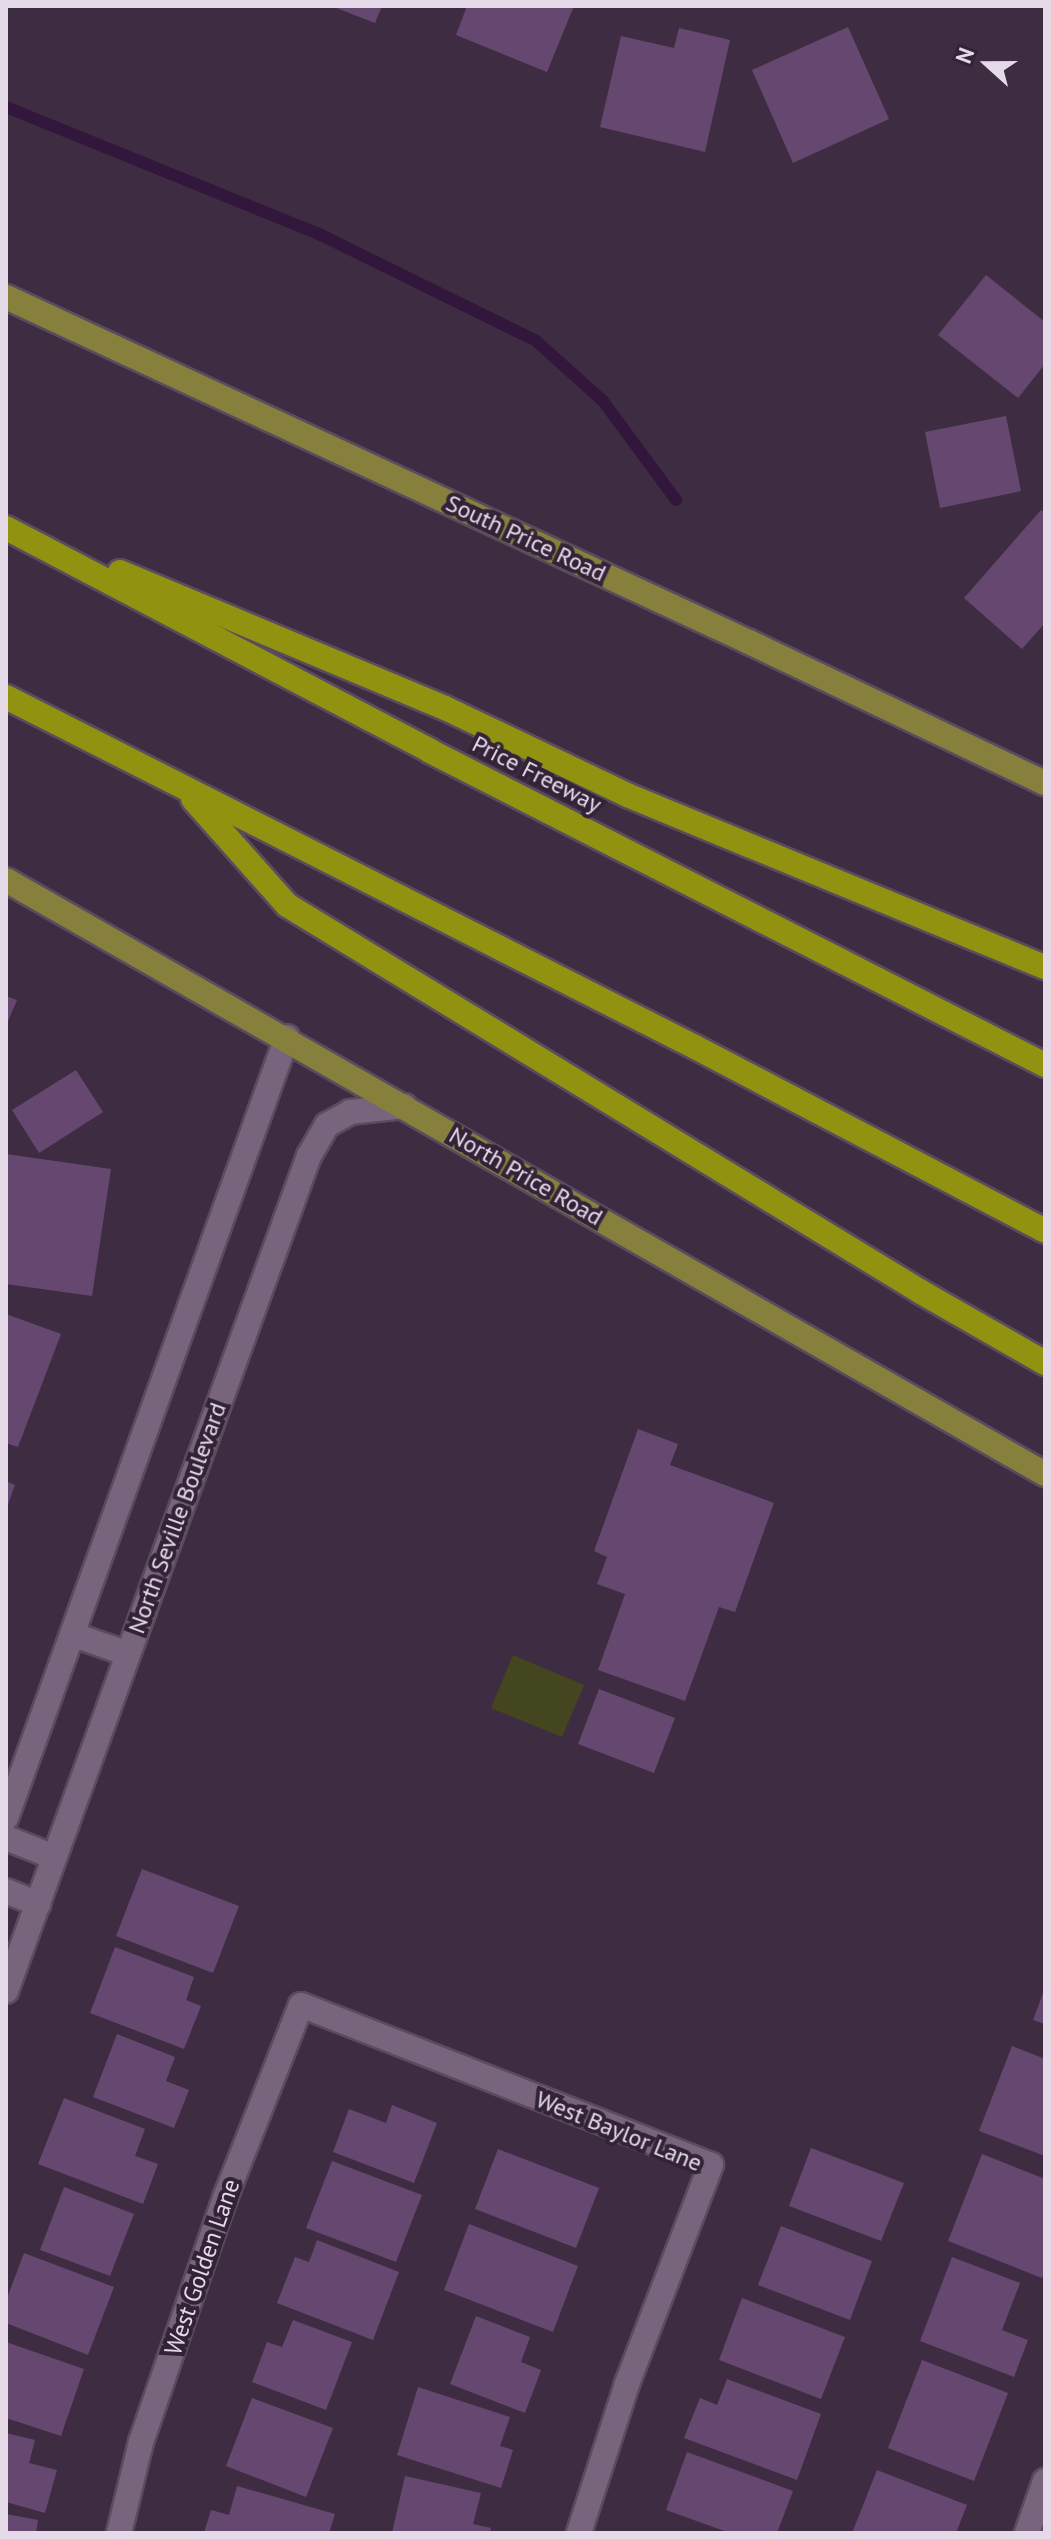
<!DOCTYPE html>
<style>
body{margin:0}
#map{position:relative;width:1051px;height:2539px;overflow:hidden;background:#3e2d42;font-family:"PT Sans",sans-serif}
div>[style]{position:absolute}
.green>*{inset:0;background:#444620}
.stream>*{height:12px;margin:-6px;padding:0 6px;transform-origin:6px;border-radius:6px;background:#33163b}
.building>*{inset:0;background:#66476f}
.roads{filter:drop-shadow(2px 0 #5a4c5e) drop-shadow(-2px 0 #5a4c5e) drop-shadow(0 2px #5a4c5e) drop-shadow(0 -2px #5a4c5e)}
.minor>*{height:24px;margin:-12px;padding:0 12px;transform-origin:12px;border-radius:12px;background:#78657d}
.major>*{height:24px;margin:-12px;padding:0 12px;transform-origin:12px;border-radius:12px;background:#86803c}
.highway>*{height:24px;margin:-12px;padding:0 12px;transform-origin:12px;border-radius:12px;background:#909210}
span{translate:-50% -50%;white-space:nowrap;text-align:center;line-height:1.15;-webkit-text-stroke:8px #332338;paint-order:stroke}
.street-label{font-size:24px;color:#e5dae8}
.frame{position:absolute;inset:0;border:8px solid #e5dae8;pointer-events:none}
.north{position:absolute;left:947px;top:24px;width:80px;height:80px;-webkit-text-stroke:6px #332338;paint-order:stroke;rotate:291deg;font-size:22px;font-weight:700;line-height:32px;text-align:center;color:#e5dae8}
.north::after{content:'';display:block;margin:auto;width:28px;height:36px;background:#e5dae8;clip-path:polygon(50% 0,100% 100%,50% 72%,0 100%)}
</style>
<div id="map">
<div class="green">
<i style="clip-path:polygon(513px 1655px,584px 1685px,562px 1737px,491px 1708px)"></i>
</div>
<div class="stream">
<i style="left:6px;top:107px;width:340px;rotate:22.1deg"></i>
<i style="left:321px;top:235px;width:240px;rotate:26.2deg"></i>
<i style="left:536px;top:341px;width:90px;rotate:41.8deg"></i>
<i style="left:603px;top:401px;width:123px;rotate:53.6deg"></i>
</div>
<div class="building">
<i style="clip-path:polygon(331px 6px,382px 6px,375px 23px)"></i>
<i style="clip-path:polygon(467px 6px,574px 6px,547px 72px,456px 35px)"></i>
<i style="clip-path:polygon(848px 27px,889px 119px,793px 163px,752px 70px)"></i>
<i style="clip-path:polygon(679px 28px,730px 40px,705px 152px,600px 127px,621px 36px,674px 48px)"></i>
<i style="clip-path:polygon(986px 275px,1045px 322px,1045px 364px,1018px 398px,938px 335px)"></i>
<i style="clip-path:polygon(1006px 416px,1021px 491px,940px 508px,925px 432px)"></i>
<i style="clip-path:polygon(1041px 510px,1045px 513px,1045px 623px,1022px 649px,964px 598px)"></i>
<i style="clip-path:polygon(6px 996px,17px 1000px,6px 1026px)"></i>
<i style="clip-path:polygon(76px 1070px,103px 1112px,39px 1153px,12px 1110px)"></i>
<i style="clip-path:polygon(6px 1154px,111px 1169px,92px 1296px,6px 1284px)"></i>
<i style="clip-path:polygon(6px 1314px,61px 1334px,18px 1447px,6px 1443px)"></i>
<i style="clip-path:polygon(638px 1429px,678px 1444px,670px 1465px,774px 1503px,735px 1612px,719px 1607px,685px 1701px,598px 1670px,625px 1594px,597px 1584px,607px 1557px,594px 1551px)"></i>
<i style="clip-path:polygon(6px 1481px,15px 1485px,6px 1510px)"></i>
<i style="clip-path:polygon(599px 1689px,675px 1718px,654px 1773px,578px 1744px)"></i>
<i style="clip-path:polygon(142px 1869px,239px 1906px,213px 1973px,116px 1936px)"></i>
<i style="clip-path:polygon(115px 1947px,194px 1977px,186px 2000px,201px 2006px,184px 2049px,90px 2013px)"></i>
<i style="clip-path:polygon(1045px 1988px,1045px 2024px,1033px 2020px)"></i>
<i style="clip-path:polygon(117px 2034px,175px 2057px,166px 2081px,189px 2090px,174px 2128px,93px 2097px)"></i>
<i style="clip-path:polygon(1012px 2046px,1045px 2059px,1045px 2156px,979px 2131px)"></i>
<i style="clip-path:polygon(64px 2098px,145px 2129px,135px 2156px,158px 2164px,143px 2204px,38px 2164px)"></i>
<i style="clip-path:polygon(392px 2105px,437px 2123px,414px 2183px,333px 2152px,349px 2109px,386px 2123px)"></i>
<i style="clip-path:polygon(811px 2148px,904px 2183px,881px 2241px,789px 2206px)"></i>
<i style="clip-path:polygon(498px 2149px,599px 2188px,576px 2248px,475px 2209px)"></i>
<i style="clip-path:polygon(982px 2154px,1045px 2179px,1045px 2270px,1042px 2278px,948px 2241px)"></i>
<i style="clip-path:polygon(332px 2161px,422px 2195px,396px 2262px,306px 2228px)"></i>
<i style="clip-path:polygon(64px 2187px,134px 2214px,110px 2276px,40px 2250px)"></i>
<i style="clip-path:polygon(469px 2224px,578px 2266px,553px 2332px,444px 2290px)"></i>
<i style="clip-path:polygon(781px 2226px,872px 2261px,850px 2320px,758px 2285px)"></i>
<i style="clip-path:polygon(317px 2240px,399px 2272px,373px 2340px,277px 2303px,295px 2257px,309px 2262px)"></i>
<i style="clip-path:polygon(24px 2253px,114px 2287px,88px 2355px,6px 2323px,6px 2301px)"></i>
<i style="clip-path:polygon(952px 2257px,1020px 2283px,1002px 2330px,1028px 2340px,1014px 2377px,920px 2341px)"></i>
<i style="clip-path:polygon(742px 2298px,845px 2337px,821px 2399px,719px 2360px)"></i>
<i style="clip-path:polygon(476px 2316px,530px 2337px,521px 2362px,541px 2370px,525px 2413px,450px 2384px)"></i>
<i style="clip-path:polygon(293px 2320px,352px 2342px,326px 2410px,252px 2382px,267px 2342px,282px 2347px)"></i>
<i style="clip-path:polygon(6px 2342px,84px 2369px,61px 2436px,6px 2418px)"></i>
<i style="clip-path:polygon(922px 2360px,1008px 2393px,974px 2481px,888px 2448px)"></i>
<i style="clip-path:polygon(727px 2379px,821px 2414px,797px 2480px,684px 2438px,700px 2398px,717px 2405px)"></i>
<i style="clip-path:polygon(418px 2387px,510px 2417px,500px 2446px,513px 2450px,501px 2488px,397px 2455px)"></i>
<i style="clip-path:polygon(252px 2398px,333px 2428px,306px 2497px,226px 2466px)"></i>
<i style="clip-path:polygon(6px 2433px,35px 2440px,29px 2463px,57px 2470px,45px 2513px,6px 2502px)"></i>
<i style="clip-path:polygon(687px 2452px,793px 2491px,777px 2533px,730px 2533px,666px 2510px)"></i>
<i style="clip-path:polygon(877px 2470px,967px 2505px,956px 2533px,852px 2533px)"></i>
<i style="clip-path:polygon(405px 2476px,481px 2493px,473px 2524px,491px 2528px,490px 2533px,392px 2533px)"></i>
<i style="clip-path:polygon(237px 2486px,335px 2514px,329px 2533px,204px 2533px,211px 2510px,229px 2515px)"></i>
<i style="clip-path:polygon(6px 2514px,38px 2520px,36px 2533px,6px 2533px)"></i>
</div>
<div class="roads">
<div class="minor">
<i style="left:74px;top:1635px;width:57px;rotate:19.4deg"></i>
<i style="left:6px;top:1818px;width:830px;rotate:-70.21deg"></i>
<i style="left:6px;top:1838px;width:52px;rotate:21.6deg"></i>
<i style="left:6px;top:1891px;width:35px;rotate:22deg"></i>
<i style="left:6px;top:1991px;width:888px;rotate:-70.06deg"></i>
<i style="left:309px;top:1156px;width:36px;rotate:-60deg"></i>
<i style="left:327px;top:1125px;width:26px;rotate:-29deg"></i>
<i style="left:350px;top:1112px;width:55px;rotate:-6.2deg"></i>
<i style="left:119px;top:2533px;width:94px;rotate:-76.4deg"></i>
<i style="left:141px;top:2442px;width:258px;rotate:-71deg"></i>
<i style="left:225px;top:2198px;width:207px;rotate:-68.5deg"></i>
<i style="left:301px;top:2005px;width:440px;rotate:21.3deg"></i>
<i style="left:711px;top:2165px;width:235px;rotate:111deg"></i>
<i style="left:627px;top:2384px;width:157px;rotate:107.9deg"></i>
<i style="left:1027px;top:2533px;width:55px;rotate:-70.9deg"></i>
</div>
<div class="major">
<i style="left:6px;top:297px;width:819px;rotate:24.91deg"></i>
<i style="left:749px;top:642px;width:328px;rotate:25.5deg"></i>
<i style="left:6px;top:880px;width:1197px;rotate:29.76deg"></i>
</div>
<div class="highway">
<i style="left:6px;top:528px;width:479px;rotate:27.7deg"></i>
<i style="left:430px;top:751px;width:691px;rotate:27.05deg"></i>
<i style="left:120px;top:572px;width:352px;rotate:22.7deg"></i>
<i style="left:445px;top:708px;width:202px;rotate:25.5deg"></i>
<i style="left:627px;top:795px;width:452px;rotate:22.4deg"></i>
<i style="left:6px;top:697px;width:773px;rotate:26.93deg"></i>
<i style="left:695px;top:1047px;width:395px;rotate:27.7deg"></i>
<i style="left:193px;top:799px;width:142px;rotate:48.4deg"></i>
<i style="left:287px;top:905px;width:743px;rotate:31.4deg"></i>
<i style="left:921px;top:1292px;width:143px;rotate:29.8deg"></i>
</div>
</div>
<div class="street-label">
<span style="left:526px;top:538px;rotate:25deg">South Price Road</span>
<span style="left:537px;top:774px;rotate:27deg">Price Freeway</span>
<span style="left:526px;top:1176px;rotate:30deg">North Price Road</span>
<span style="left:177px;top:1518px;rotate:-70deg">North Seville Boulevard</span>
<span style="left:619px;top:2131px;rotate:22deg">West Baylor Lane</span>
<span style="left:202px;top:2267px;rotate:-71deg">West Golden Lane</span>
</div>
<div class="frame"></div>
<div class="north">N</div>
</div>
